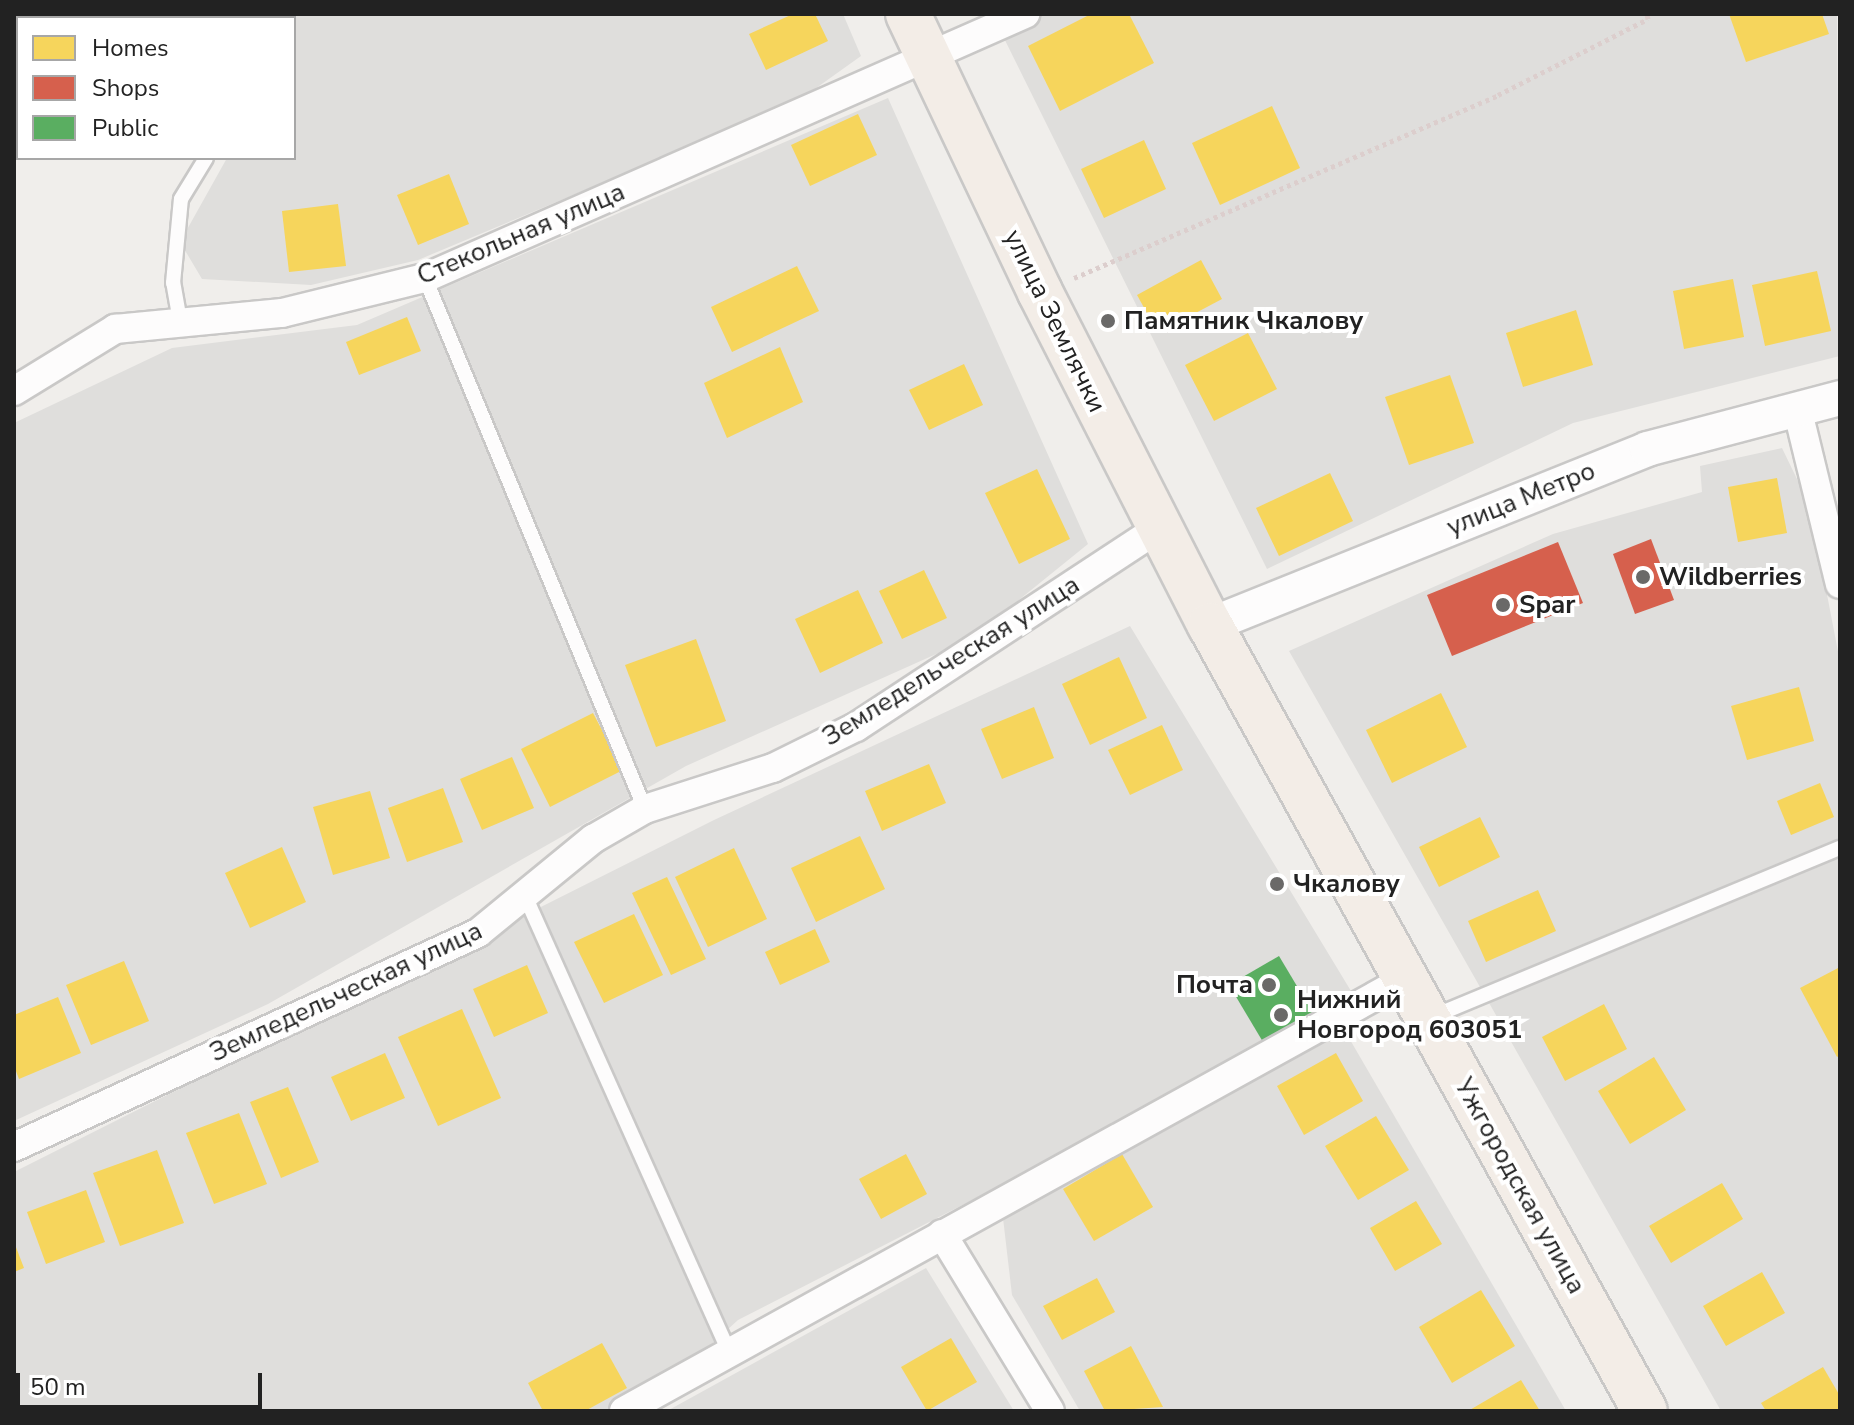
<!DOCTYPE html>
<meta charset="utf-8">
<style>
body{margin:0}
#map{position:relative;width:1854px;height:1425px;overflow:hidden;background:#f0eeeb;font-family:"Nunito Sans",sans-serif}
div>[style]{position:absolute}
.residential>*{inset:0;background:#dfdedc}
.homes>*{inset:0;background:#f6d55c}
.shops>*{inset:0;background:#d6604d}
.public>*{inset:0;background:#5aae61}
.path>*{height:5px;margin-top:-2.5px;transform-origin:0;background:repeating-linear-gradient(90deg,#dccecd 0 4px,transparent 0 8px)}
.roads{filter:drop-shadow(2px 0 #c9c8c7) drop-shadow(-2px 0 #c9c8c7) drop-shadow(0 2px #c9c8c7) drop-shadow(0 -2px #c9c8c7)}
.service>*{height:14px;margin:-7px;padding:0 7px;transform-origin:7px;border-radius:7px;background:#fdfcfc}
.minor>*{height:28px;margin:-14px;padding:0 14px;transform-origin:14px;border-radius:14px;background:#fdfcfc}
.tertiary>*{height:34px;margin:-17px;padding:0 17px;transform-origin:17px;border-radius:17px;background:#fdfcfc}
.primary>*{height:44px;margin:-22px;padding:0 22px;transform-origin:22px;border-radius:22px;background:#f3ede7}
.dots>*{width:22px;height:22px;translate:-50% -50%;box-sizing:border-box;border:4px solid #fff;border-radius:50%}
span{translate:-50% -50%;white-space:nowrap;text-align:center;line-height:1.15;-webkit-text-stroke:8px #fff;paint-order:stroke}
.street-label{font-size:26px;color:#222}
.poi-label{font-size:26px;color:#222;font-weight:700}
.left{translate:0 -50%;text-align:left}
.right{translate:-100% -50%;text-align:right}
.frame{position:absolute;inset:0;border:16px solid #222;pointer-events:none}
.legend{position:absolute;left:16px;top:16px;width:280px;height:144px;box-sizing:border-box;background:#fff;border:2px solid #a7a7a7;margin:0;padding:10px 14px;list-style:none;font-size:24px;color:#222}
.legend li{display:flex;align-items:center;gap:16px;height:40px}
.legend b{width:40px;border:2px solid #a7a7a7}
.scale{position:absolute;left:16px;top:1373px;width:246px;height:36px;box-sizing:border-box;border:4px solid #222;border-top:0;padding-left:10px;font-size:24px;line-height:28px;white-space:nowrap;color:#222;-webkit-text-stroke:6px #fff;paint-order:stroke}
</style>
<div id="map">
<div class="residential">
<i style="clip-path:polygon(241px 14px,843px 14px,861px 56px,798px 101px,418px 260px,311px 285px,202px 279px,180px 242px,227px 158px,294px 158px,294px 18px)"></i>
<i style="clip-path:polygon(992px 14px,1837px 14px,1840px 356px,1573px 423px,1267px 569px)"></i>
<i style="clip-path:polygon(888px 98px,1088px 544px,972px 638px,686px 766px,268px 1004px,14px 1121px,14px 423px,172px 348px,357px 325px)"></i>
<i style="clip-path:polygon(1782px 448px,1810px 506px,1840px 662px,1840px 1411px,1721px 1411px,1289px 651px,1553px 534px,1702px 492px,1700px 466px)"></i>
<i style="clip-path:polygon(1130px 626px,1351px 991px,1318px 1023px,738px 1320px,679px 1374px,610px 1411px,14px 1411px,14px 1172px,714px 820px)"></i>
<i style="clip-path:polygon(1342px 1026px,1566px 1411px,1080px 1411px,1012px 1295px,1003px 1218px)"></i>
<i style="clip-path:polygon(926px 1268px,1014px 1411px,667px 1411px)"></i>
</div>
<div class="homes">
<i style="clip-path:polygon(793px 14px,815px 14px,828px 41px,766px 70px,749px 34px)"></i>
<i style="clip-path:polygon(1091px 14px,1129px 14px,1154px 63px,1060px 111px,1028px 46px)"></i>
<i style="clip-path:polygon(1729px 14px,1822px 14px,1829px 34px,1746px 62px)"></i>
<i style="clip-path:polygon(1272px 106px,1300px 168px,1220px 205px,1192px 143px)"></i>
<i style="clip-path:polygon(858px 114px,877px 155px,810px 186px,791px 145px)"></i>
<i style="clip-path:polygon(1144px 140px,1166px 189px,1104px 218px,1081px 169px)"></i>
<i style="clip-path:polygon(449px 174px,469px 224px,418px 245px,397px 195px)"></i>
<i style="clip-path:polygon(338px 204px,346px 266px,289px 272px,282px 211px)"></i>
<i style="clip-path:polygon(1201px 260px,1222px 299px,1158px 333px,1137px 295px)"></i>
<i style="clip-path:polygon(797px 266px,819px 311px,732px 352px,711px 307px)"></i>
<i style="clip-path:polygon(1817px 271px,1831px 331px,1765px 346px,1752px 285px)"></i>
<i style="clip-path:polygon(1733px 279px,1744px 337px,1684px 349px,1673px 291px)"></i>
<i style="clip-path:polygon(1576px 310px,1593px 365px,1523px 387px,1506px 333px)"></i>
<i style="clip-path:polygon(407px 317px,421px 351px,359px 375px,346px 342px)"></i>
<i style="clip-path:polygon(1248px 333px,1277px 389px,1214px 421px,1185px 365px)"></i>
<i style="clip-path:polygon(780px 347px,803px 402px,727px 438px,704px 383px)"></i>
<i style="clip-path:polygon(964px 364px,983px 405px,929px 430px,909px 390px)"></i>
<i style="clip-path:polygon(1450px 375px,1474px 443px,1409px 465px,1385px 397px)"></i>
<i style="clip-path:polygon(1037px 469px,1070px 539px,1019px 564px,985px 493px)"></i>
<i style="clip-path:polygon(1330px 473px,1353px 521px,1279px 556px,1256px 508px)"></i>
<i style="clip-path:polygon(1777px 478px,1787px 533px,1738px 542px,1728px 487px)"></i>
<i style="clip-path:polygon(924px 570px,947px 618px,902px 639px,879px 591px)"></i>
<i style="clip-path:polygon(858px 590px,883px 643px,820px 673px,795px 619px)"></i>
<i style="clip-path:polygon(696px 639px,726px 721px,656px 747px,625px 665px)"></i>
<i style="clip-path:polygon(1119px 657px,1147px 718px,1090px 745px,1062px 684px)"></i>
<i style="clip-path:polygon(1799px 687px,1814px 741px,1747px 760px,1731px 706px)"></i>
<i style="clip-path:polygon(1441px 693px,1467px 747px,1392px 783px,1366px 730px)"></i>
<i style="clip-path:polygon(1034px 707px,1054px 758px,1002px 779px,981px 729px)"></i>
<i style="clip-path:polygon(593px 713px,623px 770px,550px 807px,521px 749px)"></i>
<i style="clip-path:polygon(1162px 725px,1183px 770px,1130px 795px,1108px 750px)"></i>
<i style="clip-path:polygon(512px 757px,534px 808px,482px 830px,460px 779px)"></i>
<i style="clip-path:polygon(929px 764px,946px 803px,882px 831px,865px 791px)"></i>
<i style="clip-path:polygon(1820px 783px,1834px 817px,1791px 835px,1777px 801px)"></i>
<i style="clip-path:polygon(443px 788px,463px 842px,407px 862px,388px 808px)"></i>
<i style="clip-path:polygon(370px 791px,390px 858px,333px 875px,313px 807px)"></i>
<i style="clip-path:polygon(1480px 817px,1500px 857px,1439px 887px,1419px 847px)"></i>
<i style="clip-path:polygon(860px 836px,885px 889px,816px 922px,791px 868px)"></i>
<i style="clip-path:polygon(282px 847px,306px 902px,250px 928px,225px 873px)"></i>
<i style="clip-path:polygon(734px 848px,767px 919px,708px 947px,675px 877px)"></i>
<i style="clip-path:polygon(667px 877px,706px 959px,671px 975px,632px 893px)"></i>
<i style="clip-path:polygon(1538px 890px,1556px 931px,1486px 962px,1468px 921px)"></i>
<i style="clip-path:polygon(634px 914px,663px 975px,604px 1003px,574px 942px)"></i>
<i style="clip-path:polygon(815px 929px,830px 962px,780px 985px,765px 952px)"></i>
<i style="clip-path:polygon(124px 961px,149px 1021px,91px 1045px,66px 985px)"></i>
<i style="clip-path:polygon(527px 965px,548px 1013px,494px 1037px,473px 989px)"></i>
<i style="clip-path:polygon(1840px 967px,1840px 1055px,1837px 1057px,1800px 988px)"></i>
<i style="clip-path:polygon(58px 997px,81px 1053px,19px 1079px,14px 1066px,14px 1015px)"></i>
<i style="clip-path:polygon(1604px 1004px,1627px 1049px,1565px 1081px,1542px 1037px)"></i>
<i style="clip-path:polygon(462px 1009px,501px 1098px,438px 1126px,398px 1037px)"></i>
<i style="clip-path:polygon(385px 1053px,405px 1098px,351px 1121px,331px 1077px)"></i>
<i style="clip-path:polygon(1336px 1053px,1363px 1101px,1304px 1135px,1277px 1086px)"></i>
<i style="clip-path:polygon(1654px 1057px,1686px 1110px,1630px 1144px,1598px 1091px)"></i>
<i style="clip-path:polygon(288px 1087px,319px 1162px,281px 1178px,250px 1102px)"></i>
<i style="clip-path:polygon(239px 1113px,267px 1184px,214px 1204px,186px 1133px)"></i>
<i style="clip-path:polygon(1376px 1116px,1409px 1170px,1358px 1200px,1325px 1146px)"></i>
<i style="clip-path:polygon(157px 1150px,184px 1223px,120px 1246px,93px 1173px)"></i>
<i style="clip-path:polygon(906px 1154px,927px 1194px,881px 1219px,859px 1179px)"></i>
<i style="clip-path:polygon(1122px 1154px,1153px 1207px,1094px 1241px,1063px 1189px)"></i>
<i style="clip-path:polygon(1722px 1183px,1743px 1219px,1671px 1263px,1649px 1226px)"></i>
<i style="clip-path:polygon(86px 1190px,105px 1242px,46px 1264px,27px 1212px)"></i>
<i style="clip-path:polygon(1416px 1201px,1442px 1244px,1395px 1271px,1370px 1228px)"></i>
<i style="clip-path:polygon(14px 1242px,24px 1268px,14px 1272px)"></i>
<i style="clip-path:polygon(1762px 1272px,1785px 1313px,1726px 1346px,1703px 1306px)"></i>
<i style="clip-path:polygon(1097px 1278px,1115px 1312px,1062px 1340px,1043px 1306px)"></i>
<i style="clip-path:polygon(1481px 1290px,1515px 1346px,1452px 1383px,1419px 1327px)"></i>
<i style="clip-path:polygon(951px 1338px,977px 1382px,927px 1411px,901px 1367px)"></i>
<i style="clip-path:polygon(602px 1343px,627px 1388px,585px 1411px,543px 1411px,528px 1383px)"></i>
<i style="clip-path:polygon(1131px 1346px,1163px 1407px,1105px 1411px,1084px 1371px)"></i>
<i style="clip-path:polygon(1823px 1367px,1840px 1396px,1840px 1411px,1766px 1411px,1761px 1403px)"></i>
<i style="clip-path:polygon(1521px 1380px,1540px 1411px,1468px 1411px)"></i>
</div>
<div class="shops">
<i style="clip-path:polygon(1651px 539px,1674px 600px,1635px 614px,1613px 554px)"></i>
<i style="clip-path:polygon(1558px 542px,1583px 603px,1452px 656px,1427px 595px)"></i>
</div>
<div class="public">
<i style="clip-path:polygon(1279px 956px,1316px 1018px,1266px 1047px,1229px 985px)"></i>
</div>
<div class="path">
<i style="left:1074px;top:278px;width:462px;rotate:-23.3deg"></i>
<i style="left:1498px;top:95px;width:168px;rotate:-26.9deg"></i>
<i style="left:1648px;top:19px;width:5px;rotate:-101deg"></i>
</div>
<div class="roads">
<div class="service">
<i style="left:224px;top:14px;width:4px;rotate:76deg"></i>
<i style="left:425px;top:278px;width:575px;rotate:67.5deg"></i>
<i style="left:180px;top:321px;width:39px;rotate:-100deg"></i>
<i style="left:173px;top:283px;width:84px;rotate:-84.6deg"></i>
<i style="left:181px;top:199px;width:48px;rotate:-58.6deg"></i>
<i style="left:526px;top:898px;width:497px;rotate:65.9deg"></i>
<i style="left:1434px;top:1016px;width:439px;rotate:-22.5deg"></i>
</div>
<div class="minor">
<i style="left:14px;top:391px;width:119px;rotate:-31.5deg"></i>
<i style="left:115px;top:329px;width:168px;rotate:-5.5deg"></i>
<i style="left:282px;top:313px;width:147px;rotate:-13.8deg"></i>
<i style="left:425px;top:278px;width:656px;rotate:-23.75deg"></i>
<i style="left:1797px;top:408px;width:181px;rotate:76.3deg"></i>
<i style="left:14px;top:1147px;width:511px;rotate:-24.76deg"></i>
<i style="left:478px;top:933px;width:149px;rotate:-39.3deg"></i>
<i style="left:593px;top:839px;width:60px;rotate:-30deg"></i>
<i style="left:645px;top:809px;width:134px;rotate:-17.8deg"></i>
<i style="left:773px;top:768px;width:93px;rotate:-26.3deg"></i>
<i style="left:856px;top:727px;width:363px;rotate:-33.3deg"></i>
<i style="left:942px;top:1234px;width:207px;rotate:58.6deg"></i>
<i style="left:624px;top:1411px;width:891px;rotate:-28.92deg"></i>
</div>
<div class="tertiary">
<i style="left:1210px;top:625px;width:471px;rotate:-21.9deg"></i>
<i style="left:1647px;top:449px;width:200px;rotate:-14.8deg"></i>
</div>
<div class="primary">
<i style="left:908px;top:14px;width:308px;rotate:64.6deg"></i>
<i style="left:1040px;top:292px;width:374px;rotate:63deg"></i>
<i style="left:1210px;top:625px;width:898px;rotate:61.04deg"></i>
</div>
</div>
<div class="dots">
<i style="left:1108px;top:321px;background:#6a6968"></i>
<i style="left:1643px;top:577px;background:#6a6968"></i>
<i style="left:1503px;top:605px;background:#6a6968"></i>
<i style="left:1277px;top:884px;background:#6a6968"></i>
<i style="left:1269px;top:985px;background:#6a6968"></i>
<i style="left:1281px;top:1015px;background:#6a6968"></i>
</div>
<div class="street-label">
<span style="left:521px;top:234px;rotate:-23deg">Стекольная улица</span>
<span style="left:1055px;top:321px;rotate:64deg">улица Землячки</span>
<span style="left:1521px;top:499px;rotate:-22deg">улица Метро</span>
<span style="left:951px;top:661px;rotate:-32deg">Земледельческая улица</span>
<span style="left:346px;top:992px;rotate:-25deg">Земледельческая улица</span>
<span style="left:1520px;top:1186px;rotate:61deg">Ужгородская улица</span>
</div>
<div class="poi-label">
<span class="left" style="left:1124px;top:321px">Памятник Чкалову</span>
<span class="left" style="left:1659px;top:577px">Wildberries</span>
<span class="left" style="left:1519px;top:605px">Spar</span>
<span class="left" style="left:1293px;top:884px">Чкалову</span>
<span class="right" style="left:1253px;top:985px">Почта</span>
<span class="left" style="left:1297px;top:1015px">Нижний<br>Новгород 603051</span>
</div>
<div class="frame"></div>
<ul class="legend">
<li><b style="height:22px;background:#f6d55c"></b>Homes</li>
<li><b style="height:22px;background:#d6604d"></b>Shops</li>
<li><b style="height:22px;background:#5aae61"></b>Public</li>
</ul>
<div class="scale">50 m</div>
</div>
